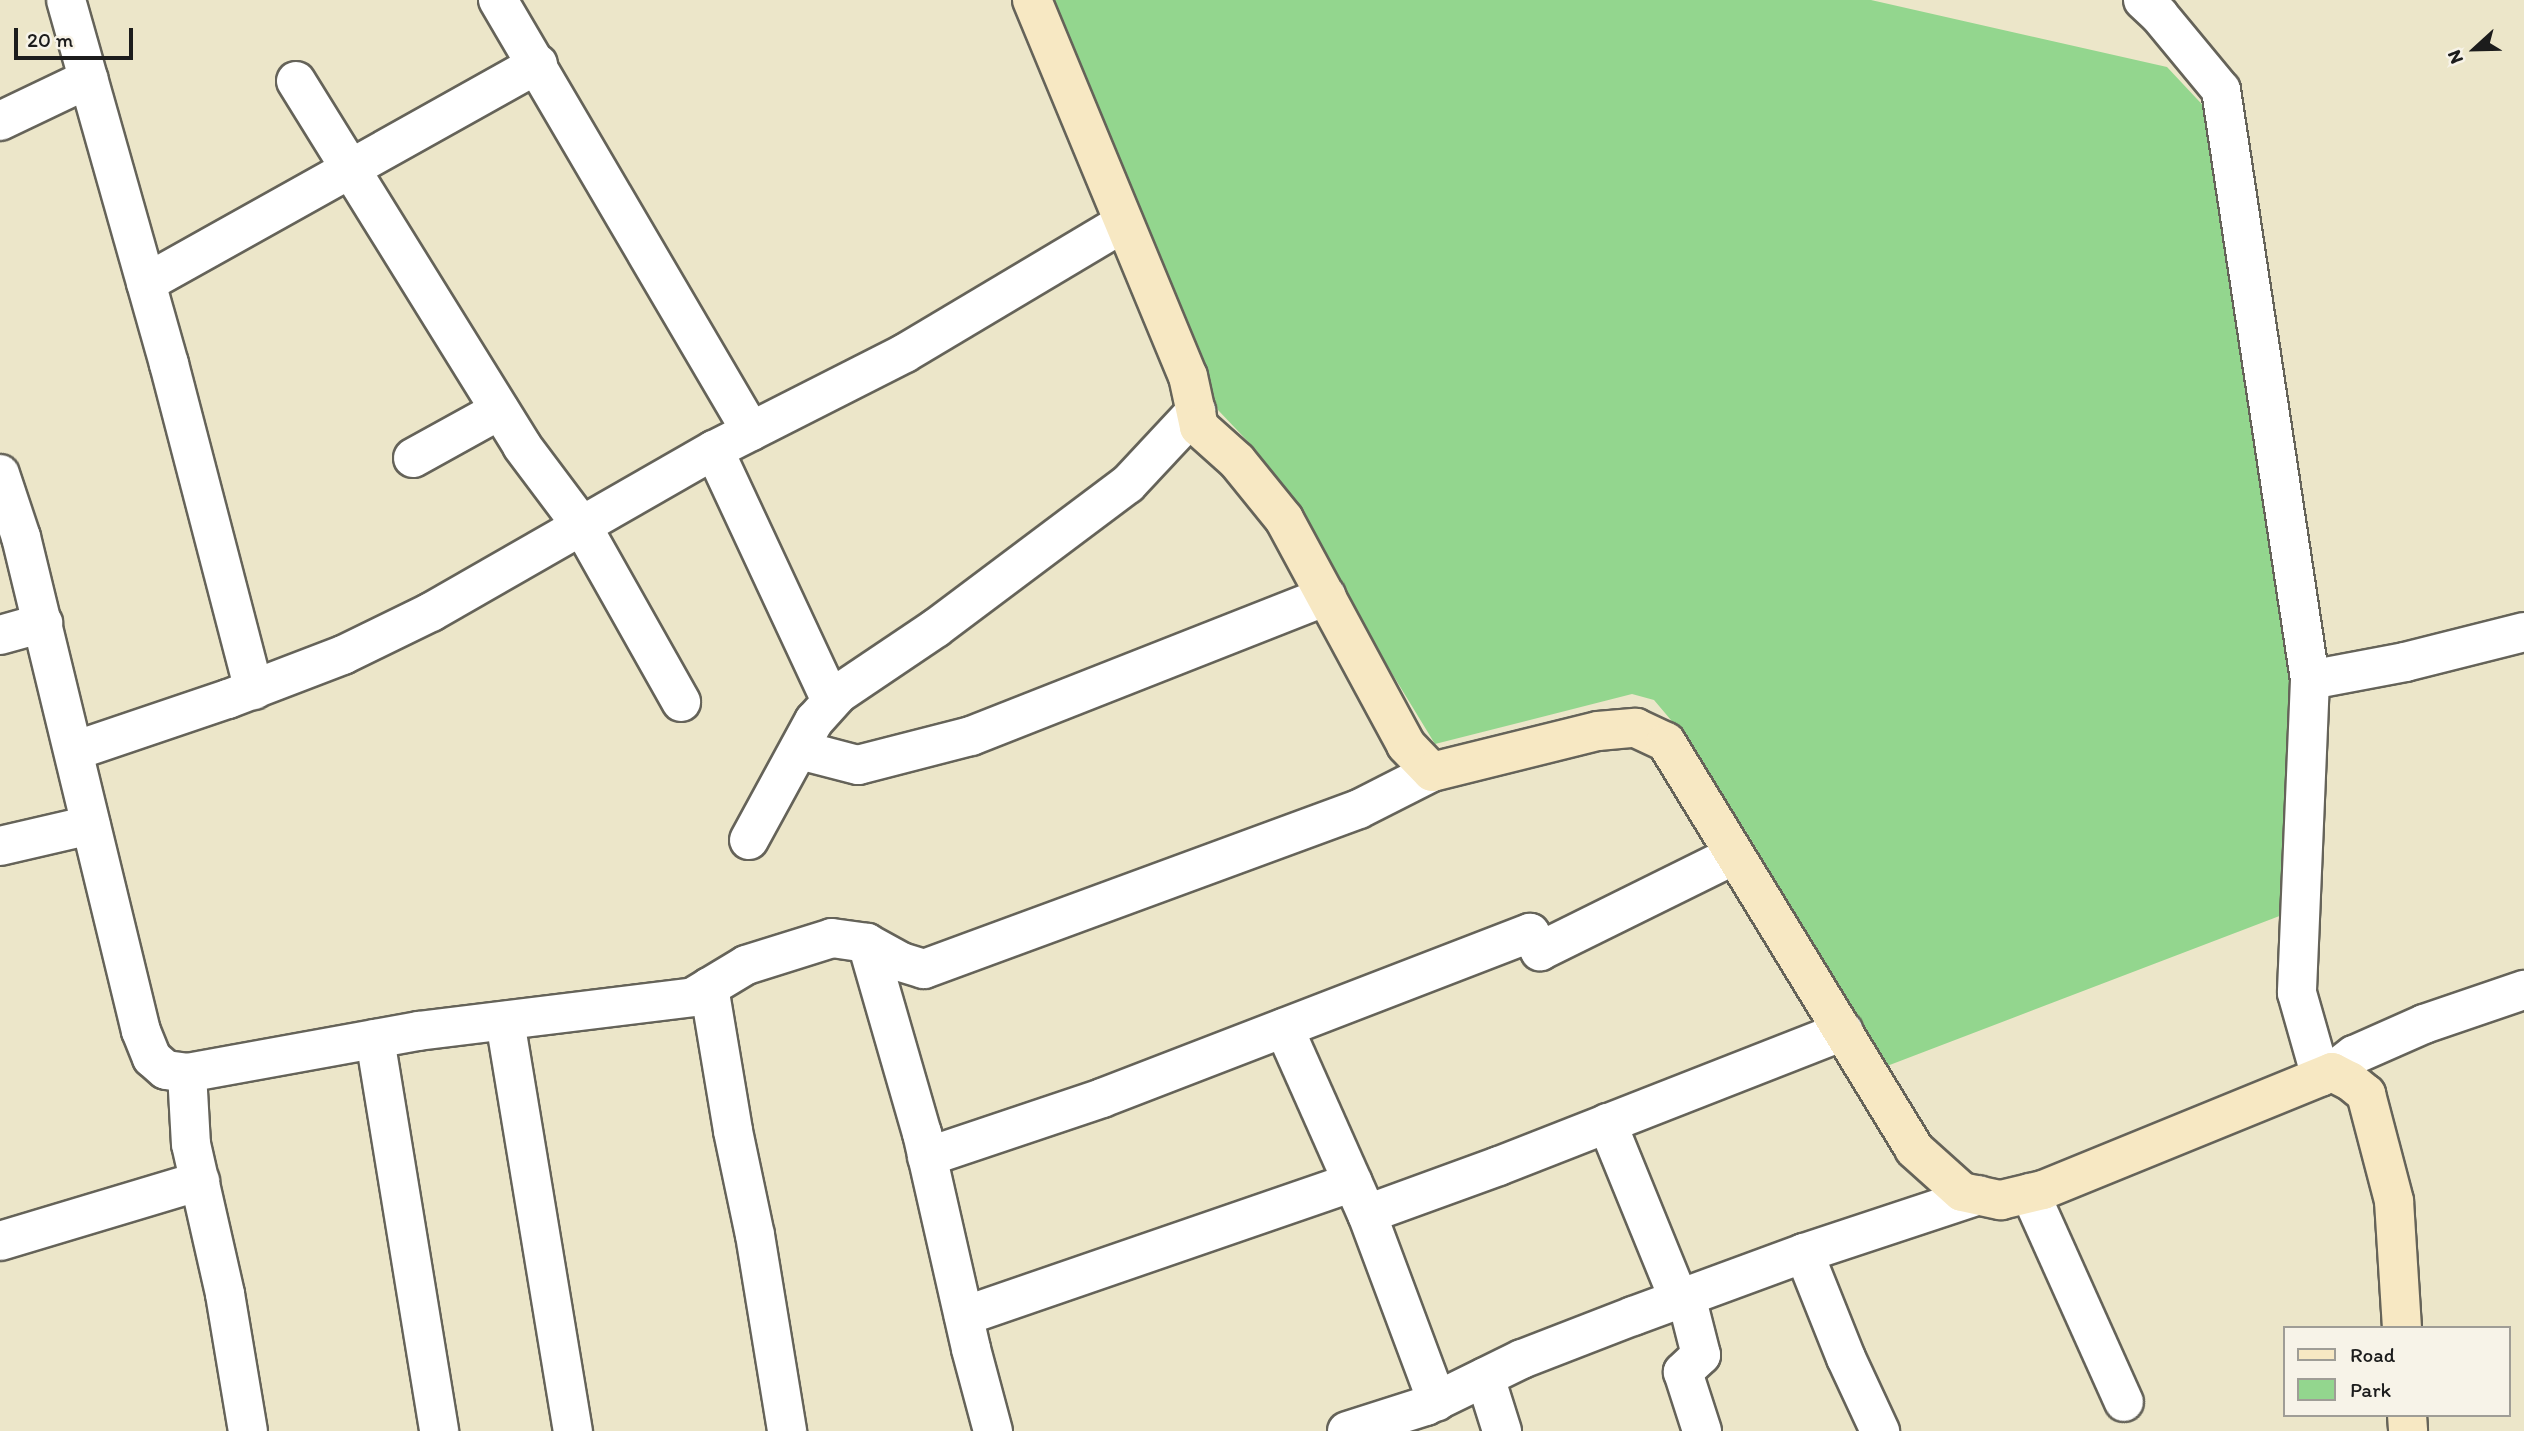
<!DOCTYPE html>
<style>
body{margin:0}
#map{position:relative;width:2524px;height:1431px;overflow:hidden;background:#ece6c9;font-family:Itim,sans-serif}
div>[style]{position:absolute}
.green>*{inset:0;background:#93d68e}
.roads{filter:drop-shadow(2px 0 #656359) drop-shadow(-2px 0 #656359) drop-shadow(0 2px #656359) drop-shadow(0 -2px #656359)}
.street>*{height:38px;margin:-19px;padding:0 19px;transform-origin:19px;border-radius:19px;background:#fff}
.secondary>*{height:38px;margin:-19px;padding:0 19px;transform-origin:19px;border-radius:19px;background:#f7e8c3}
span{translate:-50% -50%;white-space:nowrap;text-align:center;line-height:1.15;-webkit-text-stroke:7px #f7f3e8;paint-order:stroke}
.legend{position:absolute;left:2283px;top:1326px;width:228px;height:91px;box-sizing:border-box;background:#f7f3e8;border:2px solid #9f9d96;margin:0;padding:9px 12px;list-style:none;font-size:21px;color:#1c1c1c}
.legend li{display:flex;align-items:center;gap:14px;height:35px}
.legend b{width:35px;border:2px solid #9f9d96}
.north{position:absolute;left:2440px;top:14px;width:70px;height:70px;-webkit-text-stroke:5px #f7f3e8;paint-order:stroke;rotate:248deg;font-size:19px;font-weight:700;line-height:28px;text-align:center;color:#1c1c1c}
.north::after{content:'';display:block;margin:auto;width:24px;height:32px;background:#1c1c1c;clip-path:polygon(50% 0,100% 100%,50% 72%,0 100%)}
.scale{position:absolute;left:14px;top:28px;width:119px;height:32px;box-sizing:border-box;border:4px solid #1c1c1c;border-top:0;padding-left:9px;font-size:21px;line-height:24px;white-space:nowrap;color:#1c1c1c;-webkit-text-stroke:5px #f7f3e8;paint-order:stroke}
</style>
<div id="map">
<div class="green">
<i style="clip-path:polygon(1048px 0,1871px 0,2167px 67px,2212px 115px,2296px 698px,2290px 912px,1887px 1066px,1747px 833px,1676px 726px,1654px 700px,1632px 694px,1435px 744px,1256px 450px,1218px 410px,1133px 193px)"></i>
</div>
<div class="roads">
<div class="street">
<i style="left:66px;top:0;width:378px;rotate:74.2deg"></i>
<i style="left:169px;top:364px;width:337px;rotate:75.4deg"></i>
<i style="left:498px;top:0;width:500px;rotate:59.6deg"></i>
<i style="left:2143px;top:0;width:22px;rotate:43deg"></i>
<i style="left:2159px;top:15px;width:97px;rotate:50.4deg"></i>
<i style="left:2221px;top:90px;width:597px;rotate:81.42deg"></i>
<i style="left:2310px;top:680px;width:313px;rotate:92.4deg"></i>
<i style="left:2297px;top:993px;width:87px;rotate:74.1deg"></i>
<i style="left:296px;top:81px;width:429px;rotate:58.2deg"></i>
<i style="left:522px;top:446px;width:100px;rotate:53.1deg"></i>
<i style="left:582px;top:526px;width:202px;rotate:60.6deg"></i>
<i style="left:0;top:121px;width:98px;rotate:-25.5deg"></i>
<i style="left:146px;top:283px;width:449px;rotate:-29.2deg"></i>
<i style="left:714px;top:450px;width:277px;rotate:65deg"></i>
<i style="left:413px;top:458px;width:99px;rotate:-28.9deg"></i>
<i style="left:0;top:474px;width:66px;rotate:71.6deg"></i>
<i style="left:21px;top:537px;width:508px;rotate:76.35deg"></i>
<i style="left:141px;top:1031px;width:29px;rotate:68deg"></i>
<i style="left:152px;top:1058px;width:18px;rotate:41deg"></i>
<i style="left:166px;top:1070px;width:21px;rotate:8deg"></i>
<i style="left:187px;top:1073px;width:235px;rotate:-10.3deg"></i>
<i style="left:418px;top:1031px;width:277px;rotate:-7deg"></i>
<i style="left:693px;top:997px;width:62px;rotate:-31.1deg"></i>
<i style="left:746px;top:965px;width:90px;rotate:-17.4deg"></i>
<i style="left:832px;top:938px;width:35px;rotate:8deg"></i>
<i style="left:867px;top:943px;width:39px;rotate:29deg"></i>
<i style="left:901px;top:962px;width:24px;rotate:17deg"></i>
<i style="left:924px;top:969px;width:463px;rotate:-20.2deg"></i>
<i style="left:1359px;top:809px;width:82px;rotate:-26.9deg"></i>
<i style="left:0;top:635px;width:45px;rotate:-15.6deg"></i>
<i style="left:2310px;top:680px;width:97px;rotate:-10.7deg"></i>
<i style="left:2405px;top:662px;width:123px;rotate:-14.1deg"></i>
<i style="left:800px;top:750px;width:60px;rotate:14.5deg"></i>
<i style="left:858px;top:765px;width:117px;rotate:-14.4deg"></i>
<i style="left:971px;top:736px;width:382px;rotate:-21.5deg"></i>
<i style="left:74px;top:751px;width:163px;rotate:-18.7deg"></i>
<i style="left:228px;top:699px;width:123px;rotate:-20.9deg"></i>
<i style="left:343px;top:655px;width:98px;rotate:-26deg"></i>
<i style="left:431px;top:612px;width:326px;rotate:-29.8deg"></i>
<i style="left:714px;top:450px;width:214px;rotate:-26.9deg"></i>
<i style="left:905px;top:353px;width:254px;rotate:-30.8deg"></i>
<i style="left:749px;top:840px;width:136px;rotate:-61.4deg"></i>
<i style="left:814px;top:721px;width:36px;rotate:-48deg"></i>
<i style="left:838px;top:694px;width:118px;rotate:-34deg"></i>
<i style="left:936px;top:628px;width:240px;rotate:-36.9deg"></i>
<i style="left:1128px;top:484px;width:100px;rotate:-47deg"></i>
<i style="left:0;top:846px;width:93px;rotate:-13deg"></i>
<i style="left:867px;top:943px;width:198px;rotate:73.9deg"></i>
<i style="left:922px;top:1133px;width:221px;rotate:77.2deg"></i>
<i style="left:971px;top:1349px;width:85px;rotate:75deg"></i>
<i style="left:709px;top:987px;width:146px;rotate:80.5deg"></i>
<i style="left:733px;top:1131px;width:106px;rotate:78.1deg"></i>
<i style="left:755px;top:1235px;width:199px;rotate:80.7deg"></i>
<i style="left:505px;top:1021px;width:416px;rotate:80.6deg"></i>
<i style="left:1284px;top:1028px;width:204px;rotate:66deg"></i>
<i style="left:1367px;top:1214px;width:200px;rotate:69.5deg"></i>
<i style="left:375px;top:1039px;width:397px;rotate:80.7deg"></i>
<i style="left:2332px;top:1072px;width:28px;rotate:-38deg"></i>
<i style="left:2354px;top:1055px;width:77px;rotate:-23.9deg"></i>
<i style="left:2424px;top:1024px;width:106px;rotate:-18.8deg"></i>
<i style="left:187px;top:1073px;width:71px;rotate:86.8deg"></i>
<i style="left:191px;top:1144px;width:154px;rotate:77.2deg"></i>
<i style="left:225px;top:1294px;width:139px;rotate:80.5deg"></i>
<i style="left:1607px;top:1123px;width:190px;rotate:67.8deg"></i>
<i style="left:927px;top:1157px;width:185px;rotate:-18.6deg"></i>
<i style="left:1102px;top:1098px;width:459px;rotate:-21.1deg"></i>
<i style="left:1530px;top:933px;width:21px;rotate:61deg"></i>
<i style="left:1540px;top:951px;width:216px;rotate:-26.3deg"></i>
<i style="left:2030px;top:1193px;width:229px;rotate:65.8deg"></i>
<i style="left:1367px;top:1214px;width:140px;rotate:-20deg"></i>
<i style="left:1499px;top:1166px;width:370px;rotate:-21.4deg"></i>
<i style="left:0;top:1241px;width:209px;rotate:-16.7deg"></i>
<i style="left:1804px;top:1253px;width:113px;rotate:68.2deg"></i>
<i style="left:1846px;top:1358px;width:81px;rotate:65deg"></i>
<i style="left:1686px;top:1296px;width:61px;rotate:75.7deg"></i>
<i style="left:1701px;top:1355px;width:25px;rotate:137deg"></i>
<i style="left:1683px;top:1372px;width:62px;rotate:72.1deg"></i>
<i style="left:964px;top:1316px;width:411px;rotate:-19deg"></i>
<i style="left:1485px;top:1377px;width:57px;rotate:72.5deg"></i>
<i style="left:1347px;top:1431px;width:83px;rotate:-17.6deg"></i>
<i style="left:1426px;top:1406px;width:107px;rotate:-26.1deg"></i>
<i style="left:1522px;top:1359px;width:119px;rotate:-21.2deg"></i>
<i style="left:1633px;top:1316px;width:182px;rotate:-20.2deg"></i>
<i style="left:1804px;top:1253px;width:184px;rotate:-18.3deg"></i>
</div>
<div class="secondary">
<i style="left:1032px;top:0;width:407px;rotate:67.5deg"></i>
<i style="left:1188px;top:376px;width:52px;rotate:77.8deg"></i>
<i style="left:1199px;top:427px;width:51px;rotate:41.8deg"></i>
<i style="left:1237px;top:461px;width:75px;rotate:51deg"></i>
<i style="left:1284px;top:519px;width:257px;rotate:61.6deg"></i>
<i style="left:1406px;top:745px;width:37px;rotate:46deg"></i>
<i style="left:1432px;top:772px;width:171px;rotate:-13.9deg"></i>
<i style="left:1598px;top:731px;width:38px;rotate:-5deg"></i>
<i style="left:1636px;top:728px;width:33px;rotate:25deg"></i>
<i style="left:1666px;top:742px;width:477px;rotate:58.6deg"></i>
<i style="left:1914px;top:1149px;width:64px;rotate:41.9deg"></i>
<i style="left:1962px;top:1192px;width:40px;rotate:12deg"></i>
<i style="left:2001px;top:1200px;width:43px;rotate:-13.4deg"></i>
<i style="left:2043px;top:1190px;width:312px;rotate:-22.2deg"></i>
<i style="left:2332px;top:1072px;width:20px;rotate:27deg"></i>
<i style="left:2350px;top:1081px;width:21px;rotate:39deg"></i>
<i style="left:2366px;top:1094px;width:111px;rotate:75.3deg"></i>
<i style="left:2394px;top:1201px;width:127px;rotate:86.4deg"></i>
<i style="left:2407px;top:1415px;width:16px;rotate:86deg"></i>
</div>
</div>
<ul class="legend">
<li><b style="height:9px;background:#f7e8c3"></b>Road</li>
<li><b style="height:19px;background:#93d68e"></b>Park</li>
</ul>
<div class="north">N</div>
<div class="scale">20 m</div>
</div>
